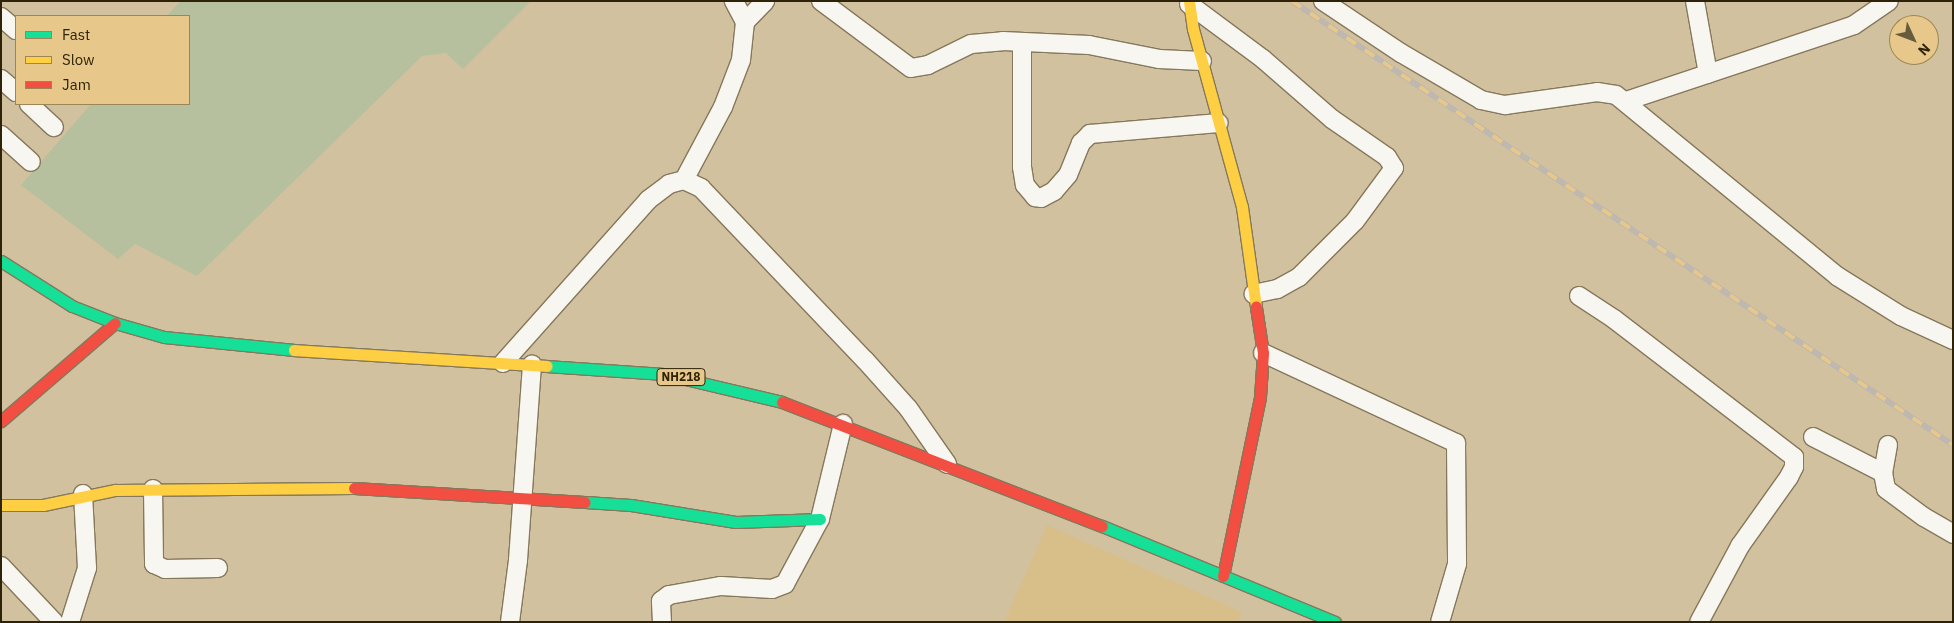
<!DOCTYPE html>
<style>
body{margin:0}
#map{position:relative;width:1954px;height:623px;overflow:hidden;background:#d2c19f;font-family:"IBM Plex Sans",sans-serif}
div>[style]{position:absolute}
.built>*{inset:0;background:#d8be88}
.green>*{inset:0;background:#b6bf9e}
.roads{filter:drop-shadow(1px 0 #85785b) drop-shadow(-1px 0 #85785b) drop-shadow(0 1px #85785b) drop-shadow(0 -1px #85785b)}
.street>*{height:18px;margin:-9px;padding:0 9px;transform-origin:9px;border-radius:9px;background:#f8f6f1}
.fast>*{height:11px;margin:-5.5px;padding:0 5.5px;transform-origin:5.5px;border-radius:5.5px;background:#16e098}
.slow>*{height:11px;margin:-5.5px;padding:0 5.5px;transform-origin:5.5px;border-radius:5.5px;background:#ffcf43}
.jam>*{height:11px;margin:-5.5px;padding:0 5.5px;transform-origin:5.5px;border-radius:5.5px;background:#f24e42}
.rail>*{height:5.5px;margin-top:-2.75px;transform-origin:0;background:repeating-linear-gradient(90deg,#e7c88a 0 11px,#beb8af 0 22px);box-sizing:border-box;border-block:1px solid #beb8af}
span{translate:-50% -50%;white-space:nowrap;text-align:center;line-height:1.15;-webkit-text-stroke:4px #e7c88a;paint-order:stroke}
.shield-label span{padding:1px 4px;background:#e7c88a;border:1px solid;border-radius:4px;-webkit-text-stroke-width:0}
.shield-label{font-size:12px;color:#2e2208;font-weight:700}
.frame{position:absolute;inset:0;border:2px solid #2e2208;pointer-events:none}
.legend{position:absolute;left:15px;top:15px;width:175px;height:90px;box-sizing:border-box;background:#e7c88a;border:1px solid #9d8656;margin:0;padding:6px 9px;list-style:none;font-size:15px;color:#2e2208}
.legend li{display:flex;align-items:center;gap:10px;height:25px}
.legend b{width:25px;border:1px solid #9d8656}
.north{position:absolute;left:1889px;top:15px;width:50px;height:50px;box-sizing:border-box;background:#e7c88a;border:1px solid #9d8656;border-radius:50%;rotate:133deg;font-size:14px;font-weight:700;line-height:20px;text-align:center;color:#2e2208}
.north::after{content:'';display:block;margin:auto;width:18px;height:22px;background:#675a3d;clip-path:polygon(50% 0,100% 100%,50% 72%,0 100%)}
</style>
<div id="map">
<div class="built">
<i style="clip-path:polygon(1047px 525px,1242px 612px,1237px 622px,1004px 622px)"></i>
</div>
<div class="green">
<i style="clip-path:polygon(180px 1px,531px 1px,463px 69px,446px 53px,422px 56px,197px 276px,135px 244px,118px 259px,21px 185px,91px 104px,189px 104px,189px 16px,167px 16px)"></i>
</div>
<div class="roads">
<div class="street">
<i style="left:821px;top:1px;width:112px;rotate:36.7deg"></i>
<i style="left:911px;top:68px;width:17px;rotate:-10deg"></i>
<i style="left:928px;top:65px;width:48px;rotate:-26deg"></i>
<i style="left:971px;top:44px;width:32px;rotate:-5deg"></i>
<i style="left:1003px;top:41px;width:86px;rotate:2.7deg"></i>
<i style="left:1089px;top:45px;width:71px;rotate:11.3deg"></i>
<i style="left:1159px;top:59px;width:43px;rotate:2.7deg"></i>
<i style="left:1323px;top:1px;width:94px;rotate:33.7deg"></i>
<i style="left:1401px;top:53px;width:93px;rotate:30.4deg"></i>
<i style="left:1481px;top:100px;width:25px;rotate:12deg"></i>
<i style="left:1505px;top:105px;width:93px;rotate:-8deg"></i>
<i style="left:1597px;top:92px;width:19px;rotate:9deg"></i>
<i style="left:1616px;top:95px;width:286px;rotate:39.3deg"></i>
<i style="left:1837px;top:276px;width:75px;rotate:32deg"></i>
<i style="left:1901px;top:316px;width:57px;rotate:24.8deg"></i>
<i style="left:1695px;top:1px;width:74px;rotate:79.9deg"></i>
<i style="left:1189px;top:4px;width:92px;rotate:36.6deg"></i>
<i style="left:1263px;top:59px;width:91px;rotate:41deg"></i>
<i style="left:1332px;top:119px;width:67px;rotate:34.6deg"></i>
<i style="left:1387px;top:157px;width:13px;rotate:58deg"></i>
<i style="left:1394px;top:168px;width:66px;rotate:126.3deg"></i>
<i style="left:1355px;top:221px;width:79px;rotate:135deg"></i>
<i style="left:1299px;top:277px;width:25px;rotate:151deg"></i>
<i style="left:1277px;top:289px;width:24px;rotate:168deg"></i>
<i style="left:1px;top:17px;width:20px;rotate:41deg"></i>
<i style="left:745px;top:22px;width:29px;rotate:-46deg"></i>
<i style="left:1022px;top:42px;width:125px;rotate:90deg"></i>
<i style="left:1022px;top:167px;width:18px;rotate:81deg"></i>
<i style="left:1025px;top:185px;width:16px;rotate:50deg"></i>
<i style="left:1035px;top:197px;width:6px;rotate:9deg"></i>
<i style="left:1041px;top:198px;width:15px;rotate:-28deg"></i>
<i style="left:1054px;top:191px;width:21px;rotate:-49deg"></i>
<i style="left:1068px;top:175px;width:35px;rotate:-68deg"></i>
<i style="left:1081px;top:143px;width:13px;rotate:-45deg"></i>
<i style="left:1090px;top:134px;width:129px;rotate:-4.9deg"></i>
<i style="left:1px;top:79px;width:20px;rotate:41deg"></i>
<i style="left:1626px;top:101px;width:240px;rotate:-18.4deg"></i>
<i style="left:1854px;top:25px;width:42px;rotate:-34.4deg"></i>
<i style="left:29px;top:104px;width:34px;rotate:43deg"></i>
<i style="left:1px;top:135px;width:40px;rotate:42deg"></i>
<i style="left:684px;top:180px;width:83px;rotate:-61.9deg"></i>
<i style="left:723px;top:107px;width:50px;rotate:-69deg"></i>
<i style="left:741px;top:60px;width:38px;rotate:-84deg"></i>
<i style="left:745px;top:22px;width:24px;rotate:-118deg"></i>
<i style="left:1579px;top:296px;width:42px;rotate:33.3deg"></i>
<i style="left:1614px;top:319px;width:227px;rotate:37.5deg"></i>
<i style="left:1794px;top:457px;width:10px;rotate:90deg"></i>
<i style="left:1794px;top:467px;width:11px;rotate:117deg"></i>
<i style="left:1789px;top:477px;width:85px;rotate:125.4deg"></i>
<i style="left:1740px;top:546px;width:86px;rotate:118.3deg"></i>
<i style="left:1263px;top:353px;width:213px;rotate:25deg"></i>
<i style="left:1456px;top:443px;width:121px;rotate:89.5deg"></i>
<i style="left:1457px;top:564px;width:60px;rotate:106.3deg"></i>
<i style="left:503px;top:363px;width:218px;rotate:-48.3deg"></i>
<i style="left:648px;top:200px;width:26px;rotate:-37deg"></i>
<i style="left:669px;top:184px;width:16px;rotate:-15deg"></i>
<i style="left:684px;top:180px;width:19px;rotate:25deg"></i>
<i style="left:701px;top:188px;width:238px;rotate:46.4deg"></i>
<i style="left:865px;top:360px;width:64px;rotate:48.1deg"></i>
<i style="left:908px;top:408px;width:68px;rotate:55.1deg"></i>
<i style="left:1813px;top:437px;width:79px;rotate:27.2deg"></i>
<i style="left:1888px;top:445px;width:28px;rotate:100deg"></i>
<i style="left:1883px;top:473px;width:16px;rotate:79deg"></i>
<i style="left:1886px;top:489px;width:47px;rotate:36.4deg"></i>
<i style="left:1924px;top:517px;width:34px;rotate:30deg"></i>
<i style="left:153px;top:489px;width:75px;rotate:89.2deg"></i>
<i style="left:154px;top:564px;width:12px;rotate:24deg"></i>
<i style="left:165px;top:569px;width:53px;rotate:-1.1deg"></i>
<i style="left:1px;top:566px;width:77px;rotate:46.6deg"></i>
<i style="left:70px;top:622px;width:57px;rotate:-72.5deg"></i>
<i style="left:87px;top:568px;width:74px;rotate:-93.1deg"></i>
<i style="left:510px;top:622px;width:63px;rotate:-82.6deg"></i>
<i style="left:518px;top:560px;width:196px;rotate:-85.9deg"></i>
<i style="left:662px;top:622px;width:21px;rotate:-93deg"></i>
<i style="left:661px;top:601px;width:10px;rotate:-37deg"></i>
<i style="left:669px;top:595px;width:53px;rotate:-9.8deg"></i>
<i style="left:721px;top:586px;width:51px;rotate:3.4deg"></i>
<i style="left:772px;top:589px;width:14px;rotate:-21deg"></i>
<i style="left:785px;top:584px;width:74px;rotate:-61.7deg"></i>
<i style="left:820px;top:519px;width:98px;rotate:-76.4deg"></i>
</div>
<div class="fast">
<i style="left:1px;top:261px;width:84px;rotate:32.4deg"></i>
<i style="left:72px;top:306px;width:46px;rotate:21.6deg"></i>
<i style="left:115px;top:323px;width:51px;rotate:15.9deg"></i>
<i style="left:164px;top:337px;width:131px;rotate:5.7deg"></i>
<i style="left:546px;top:366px;width:118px;rotate:3.9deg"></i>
<i style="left:664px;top:374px;width:121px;rotate:13.3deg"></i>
<i style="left:585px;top:502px;width:46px;rotate:3.7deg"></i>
<i style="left:631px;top:505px;width:106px;rotate:9.2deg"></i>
<i style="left:736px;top:522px;width:84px;rotate:-2deg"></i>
<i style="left:1102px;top:526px;width:252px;rotate:22.4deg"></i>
</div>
<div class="slow">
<i style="left:1189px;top:1px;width:28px;rotate:82deg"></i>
<i style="left:1193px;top:29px;width:185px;rotate:74.6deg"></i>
<i style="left:1242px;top:207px;width:101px;rotate:82deg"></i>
<i style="left:294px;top:350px;width:253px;rotate:3.6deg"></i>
<i style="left:1px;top:505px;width:42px"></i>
<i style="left:43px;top:505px;width:74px;rotate:-11.8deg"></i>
<i style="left:115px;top:490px;width:239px;rotate:-0.5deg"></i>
</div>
<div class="jam">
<i style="left:782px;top:402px;width:343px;rotate:21.2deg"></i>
<i style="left:1px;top:421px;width:150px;rotate:-40.7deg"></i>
<i style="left:354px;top:488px;width:231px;rotate:3.5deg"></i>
<i style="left:1223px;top:576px;width:183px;rotate:-78.3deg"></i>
<i style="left:1260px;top:397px;width:44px;rotate:-86.1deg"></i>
<i style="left:1263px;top:353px;width:47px;rotate:-98.7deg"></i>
</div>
</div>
<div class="rail">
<i style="left:1292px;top:1px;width:796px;rotate:33.89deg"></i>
</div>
<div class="shield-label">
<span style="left:681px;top:377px">NH218</span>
</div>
<div class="frame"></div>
<ul class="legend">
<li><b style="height:6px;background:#16e098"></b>Fast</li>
<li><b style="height:6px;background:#ffcf43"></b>Slow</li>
<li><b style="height:6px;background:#f24e42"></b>Jam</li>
</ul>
<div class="north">N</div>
</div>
